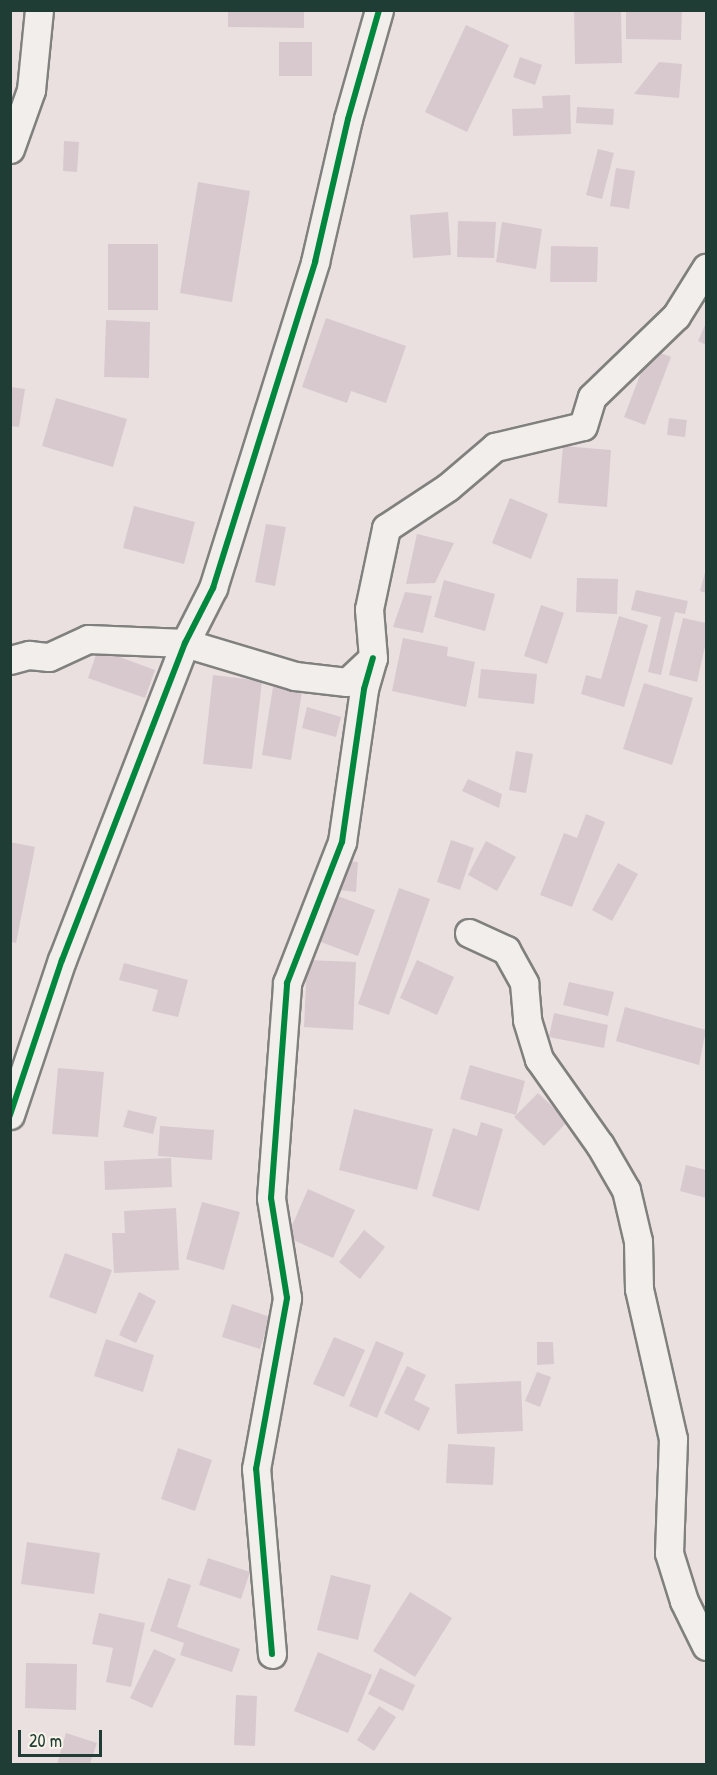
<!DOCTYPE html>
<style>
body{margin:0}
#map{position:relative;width:717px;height:1775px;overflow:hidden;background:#eae0e0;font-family:"Patrick Hand",sans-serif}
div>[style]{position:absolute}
.building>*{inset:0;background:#d8c9ce}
.roads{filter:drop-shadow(2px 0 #80817f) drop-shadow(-2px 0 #80817f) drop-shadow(0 2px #80817f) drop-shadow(0 -2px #80817f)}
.minor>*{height:27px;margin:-13.5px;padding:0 13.5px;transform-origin:13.5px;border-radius:13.5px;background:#f1eeeb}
.cycleway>*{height:6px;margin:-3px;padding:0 3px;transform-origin:3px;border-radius:3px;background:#00873e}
span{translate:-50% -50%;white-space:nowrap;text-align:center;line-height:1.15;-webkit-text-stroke:6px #f7f3e8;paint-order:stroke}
.frame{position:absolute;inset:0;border:12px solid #1f3d34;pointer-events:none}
.scale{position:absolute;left:18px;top:1730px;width:84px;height:27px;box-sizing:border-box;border:3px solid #1f3d34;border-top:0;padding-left:8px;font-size:18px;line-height:21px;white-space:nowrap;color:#1f3d34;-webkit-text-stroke:4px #f7f3e8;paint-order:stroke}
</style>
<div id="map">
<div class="building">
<i style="clip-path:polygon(228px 10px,304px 10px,304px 28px,228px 27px)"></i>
<i style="clip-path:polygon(574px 10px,621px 10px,622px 63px,575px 64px)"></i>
<i style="clip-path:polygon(626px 10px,682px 10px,681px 40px,626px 39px)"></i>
<i style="clip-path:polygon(466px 25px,509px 45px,467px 132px,425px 112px)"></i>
<i style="clip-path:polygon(279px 42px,312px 42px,312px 76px,279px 76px)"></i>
<i style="clip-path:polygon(520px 57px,542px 65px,535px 85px,513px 77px)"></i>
<i style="clip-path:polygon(659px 62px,682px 64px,679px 98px,634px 94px)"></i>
<i style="clip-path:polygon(570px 95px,571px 134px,513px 136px,512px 109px,543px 108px,542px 96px)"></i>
<i style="clip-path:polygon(577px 107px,614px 109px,613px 125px,576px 123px)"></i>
<i style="clip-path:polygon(64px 141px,79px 142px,77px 172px,63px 171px)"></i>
<i style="clip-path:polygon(598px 149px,614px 153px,602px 199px,586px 195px)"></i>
<i style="clip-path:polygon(616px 168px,635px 171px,629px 209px,610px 206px)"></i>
<i style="clip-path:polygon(198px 182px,250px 191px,232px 302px,180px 293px)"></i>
<i style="clip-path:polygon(448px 212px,451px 255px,413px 258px,410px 215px)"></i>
<i style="clip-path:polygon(458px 221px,496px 222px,494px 258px,457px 257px)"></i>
<i style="clip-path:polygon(502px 222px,542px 229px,536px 269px,496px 262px)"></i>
<i style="clip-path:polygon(108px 244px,158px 244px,158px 310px,108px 310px)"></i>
<i style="clip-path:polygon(551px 246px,598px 247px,597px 282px,550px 282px)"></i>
<i style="clip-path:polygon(326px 318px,406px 346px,386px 403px,351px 391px,347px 403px,302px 387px)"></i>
<i style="clip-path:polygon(106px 320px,150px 322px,149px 378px,104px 377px)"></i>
<i style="clip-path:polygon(706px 323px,706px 345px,698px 341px)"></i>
<i style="clip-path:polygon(650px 349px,671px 357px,645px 425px,624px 417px)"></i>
<i style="clip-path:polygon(10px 387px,25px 389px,19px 427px,10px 426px)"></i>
<i style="clip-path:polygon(56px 398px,127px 419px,113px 467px,42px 446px)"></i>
<i style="clip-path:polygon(669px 418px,687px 420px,685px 437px,667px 435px)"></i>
<i style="clip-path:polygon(563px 446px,611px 450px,607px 507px,558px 503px)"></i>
<i style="clip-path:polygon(510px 498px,548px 514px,531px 559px,492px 543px)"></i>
<i style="clip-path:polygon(134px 506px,195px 522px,184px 564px,123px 548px)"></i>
<i style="clip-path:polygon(266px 524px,286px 527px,275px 586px,255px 582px)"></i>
<i style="clip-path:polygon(417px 534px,454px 543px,435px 583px,406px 584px)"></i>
<i style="clip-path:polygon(706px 569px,706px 593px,700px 591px)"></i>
<i style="clip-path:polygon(577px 578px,618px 579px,617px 614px,576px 612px)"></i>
<i style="clip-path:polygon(444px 580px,495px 594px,485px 631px,434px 617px)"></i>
<i style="clip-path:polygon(636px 590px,688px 601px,685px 614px,675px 612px,661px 675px,648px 672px,661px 617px,631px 610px)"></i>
<i style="clip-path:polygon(405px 592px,432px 596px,423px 633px,393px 627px)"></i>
<i style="clip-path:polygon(541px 605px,564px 613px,547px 664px,524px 656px)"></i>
<i style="clip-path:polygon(619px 616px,648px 625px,624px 707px,581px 694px,586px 675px,601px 679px)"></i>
<i style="clip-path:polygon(683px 618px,706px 623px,706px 642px,697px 682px,669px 675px)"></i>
<i style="clip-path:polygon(403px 638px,448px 647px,447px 656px,475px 662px,466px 707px,392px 691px)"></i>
<i style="clip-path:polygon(98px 649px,155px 670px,145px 698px,88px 678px)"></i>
<i style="clip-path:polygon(481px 669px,537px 674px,534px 704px,478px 698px)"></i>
<i style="clip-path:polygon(213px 675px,262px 681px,252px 769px,203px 764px)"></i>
<i style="clip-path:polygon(644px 683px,693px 698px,672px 765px,623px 749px)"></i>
<i style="clip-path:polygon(273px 687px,302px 692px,291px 760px,262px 755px)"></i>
<i style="clip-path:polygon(307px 707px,341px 717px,336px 737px,302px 728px)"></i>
<i style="clip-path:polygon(516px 751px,533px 754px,526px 793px,509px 790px)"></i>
<i style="clip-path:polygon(468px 779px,502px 794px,499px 808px,462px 791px)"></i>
<i style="clip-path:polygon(586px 814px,605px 822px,572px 907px,540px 895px,564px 833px,577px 838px)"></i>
<i style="clip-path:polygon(451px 840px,474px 848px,460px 890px,437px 882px)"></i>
<i style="clip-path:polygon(486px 841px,516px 857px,497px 891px,468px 875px)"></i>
<i style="clip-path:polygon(10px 842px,35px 847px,16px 943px,10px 942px)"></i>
<i style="clip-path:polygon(336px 860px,358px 862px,356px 892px,332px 889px)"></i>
<i style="clip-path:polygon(618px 863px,638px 874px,612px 921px,592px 910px)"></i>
<i style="clip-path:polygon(399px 888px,430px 899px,389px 1015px,358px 1004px)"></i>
<i style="clip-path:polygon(330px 893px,375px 910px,358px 956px,313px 939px)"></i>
<i style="clip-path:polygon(307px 960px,356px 962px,353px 1030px,304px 1027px)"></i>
<i style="clip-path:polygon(417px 960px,454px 977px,437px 1015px,400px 998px)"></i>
<i style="clip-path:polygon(124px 963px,188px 980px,178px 1017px,152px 1011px,158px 990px,119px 980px)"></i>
<i style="clip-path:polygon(569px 982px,614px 992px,608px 1016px,563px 1005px)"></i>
<i style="clip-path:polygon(625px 1007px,706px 1030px,699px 1065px,616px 1041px)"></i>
<i style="clip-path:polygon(554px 1013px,608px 1025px,604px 1048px,549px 1037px)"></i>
<i style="clip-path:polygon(470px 1065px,525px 1081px,516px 1115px,460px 1099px)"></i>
<i style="clip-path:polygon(58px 1068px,104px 1072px,98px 1137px,52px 1134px)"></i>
<i style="clip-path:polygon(538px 1093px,568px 1121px,544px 1146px,514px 1117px)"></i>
<i style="clip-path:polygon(354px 1109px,433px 1129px,417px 1190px,339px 1170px)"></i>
<i style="clip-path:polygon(128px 1110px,157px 1117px,153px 1134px,123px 1127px)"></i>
<i style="clip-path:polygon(481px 1122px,503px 1129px,479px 1211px,432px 1196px,453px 1128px,477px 1136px)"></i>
<i style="clip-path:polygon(160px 1126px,214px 1130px,212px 1160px,158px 1156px)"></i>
<i style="clip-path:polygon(171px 1158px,172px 1187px,105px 1190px,104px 1161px)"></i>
<i style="clip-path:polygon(686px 1165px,706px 1170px,706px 1198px,680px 1191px)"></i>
<i style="clip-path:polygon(308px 1189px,355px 1210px,333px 1258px,287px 1237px)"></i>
<i style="clip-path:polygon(202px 1202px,240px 1212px,224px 1270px,186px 1259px)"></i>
<i style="clip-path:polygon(176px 1208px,179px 1270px,114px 1273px,112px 1233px,125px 1233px,124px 1211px)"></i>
<i style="clip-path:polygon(364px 1230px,385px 1247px,360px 1279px,339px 1262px)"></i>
<i style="clip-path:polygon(65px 1253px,112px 1270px,96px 1314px,49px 1297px)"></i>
<i style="clip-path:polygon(139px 1292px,156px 1301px,136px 1343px,119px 1335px)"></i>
<i style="clip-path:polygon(232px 1304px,270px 1317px,260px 1349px,222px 1337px)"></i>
<i style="clip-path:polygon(334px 1337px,365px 1350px,344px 1397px,313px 1384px)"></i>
<i style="clip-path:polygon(106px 1339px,154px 1355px,143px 1392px,94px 1376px)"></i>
<i style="clip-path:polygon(376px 1341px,404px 1353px,377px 1418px,349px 1406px)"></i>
<i style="clip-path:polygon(537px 1342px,553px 1342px,554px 1364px,537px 1365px)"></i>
<i style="clip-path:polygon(407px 1366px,426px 1375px,414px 1400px,430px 1408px,419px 1431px,384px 1413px)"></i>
<i style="clip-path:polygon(537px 1372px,551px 1377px,540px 1407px,525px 1401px)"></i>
<i style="clip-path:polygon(521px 1381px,523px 1431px,457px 1434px,455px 1384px)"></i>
<i style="clip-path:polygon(448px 1444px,495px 1447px,493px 1485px,446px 1483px)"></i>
<i style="clip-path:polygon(178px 1448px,212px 1460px,195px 1511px,161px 1499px)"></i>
<i style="clip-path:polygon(27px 1542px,100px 1553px,94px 1594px,21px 1584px)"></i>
<i style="clip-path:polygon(208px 1558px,250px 1572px,241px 1599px,199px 1585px)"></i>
<i style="clip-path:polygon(331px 1575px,371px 1585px,358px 1640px,317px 1630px)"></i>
<i style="clip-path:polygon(168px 1578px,191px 1585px,177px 1627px,240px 1649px,232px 1672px,180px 1655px,184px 1643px,150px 1631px)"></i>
<i style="clip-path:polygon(410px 1592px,452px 1618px,415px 1677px,373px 1651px)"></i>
<i style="clip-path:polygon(99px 1613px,145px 1623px,131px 1687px,106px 1682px,113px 1648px,92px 1644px)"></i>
<i style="clip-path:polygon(154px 1649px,176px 1659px,152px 1708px,130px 1698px)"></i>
<i style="clip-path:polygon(318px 1652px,372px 1675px,348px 1733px,294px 1711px)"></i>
<i style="clip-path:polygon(26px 1663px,77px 1664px,76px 1710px,25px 1708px)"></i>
<i style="clip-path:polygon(380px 1668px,415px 1685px,403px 1711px,368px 1694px)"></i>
<i style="clip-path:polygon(236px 1695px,257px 1696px,255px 1746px,234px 1745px)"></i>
<i style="clip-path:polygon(379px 1706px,396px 1717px,374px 1751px,357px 1740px)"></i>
<i style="clip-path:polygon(66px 1733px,97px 1743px,90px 1764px,57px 1764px)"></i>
</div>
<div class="roads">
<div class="minor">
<i style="left:10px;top:149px;width:63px;rotate:-70.4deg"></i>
<i style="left:31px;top:90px;width:80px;rotate:-84.3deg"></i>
<i style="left:10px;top:660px;width:20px;rotate:-15deg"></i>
<i style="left:29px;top:655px;width:20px;rotate:6deg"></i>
<i style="left:49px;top:657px;width:43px;rotate:-24.8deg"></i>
<i style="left:88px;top:639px;width:97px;rotate:2.4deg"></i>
<i style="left:185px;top:643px;width:115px;rotate:16.7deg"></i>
<i style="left:295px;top:676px;width:52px;rotate:6.6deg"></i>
<i style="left:347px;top:682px;width:35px;rotate:-43deg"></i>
<i style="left:373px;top:658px;width:49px;rotate:-94.7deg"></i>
<i style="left:369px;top:609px;width:83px;rotate:-78.1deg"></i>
<i style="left:386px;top:528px;width:74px;rotate:-33.5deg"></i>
<i style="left:448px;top:487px;width:62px;rotate:-40.4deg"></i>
<i style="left:495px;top:447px;width:90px;rotate:-13.4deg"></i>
<i style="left:583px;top:426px;width:30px;rotate:-73deg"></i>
<i style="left:592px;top:397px;width:117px;rotate:-44deg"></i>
<i style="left:676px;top:316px;width:57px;rotate:-58deg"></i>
<i style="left:469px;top:933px;width:41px;rotate:24.7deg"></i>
<i style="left:506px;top:950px;width:38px;rotate:61deg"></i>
<i style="left:524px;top:983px;width:37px;rotate:85deg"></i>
<i style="left:527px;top:1020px;width:41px;rotate:72.9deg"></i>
<i style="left:539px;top:1059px;width:105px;rotate:54.7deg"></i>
<i style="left:600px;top:1145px;width:52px;rotate:60deg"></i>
<i style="left:626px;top:1190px;width:52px;rotate:76.8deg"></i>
<i style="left:638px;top:1241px;width:48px;rotate:88.8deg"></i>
<i style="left:639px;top:1289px;width:154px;rotate:77.2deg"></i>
<i style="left:673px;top:1439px;width:114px;rotate:92deg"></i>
<i style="left:669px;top:1553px;width:50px;rotate:72.6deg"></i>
<i style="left:684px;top:1601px;width:50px;rotate:63.9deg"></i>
<i style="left:10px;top:1115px;width:163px;rotate:-71.5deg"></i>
<i style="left:62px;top:960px;width:340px;rotate:-68.8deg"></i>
<i style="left:185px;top:643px;width:62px;rotate:-63deg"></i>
<i style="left:213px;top:588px;width:342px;rotate:-72.6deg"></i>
<i style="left:315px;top:262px;width:147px;rotate:-77deg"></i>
<i style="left:348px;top:119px;width:113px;rotate:-74.1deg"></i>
<i style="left:272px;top:1654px;width:186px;rotate:-94.9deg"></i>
<i style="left:256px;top:1469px;width:174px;rotate:-79.7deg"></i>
<i style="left:287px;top:1298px;width:101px;rotate:-99.1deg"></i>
<i style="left:271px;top:1198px;width:216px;rotate:-85.7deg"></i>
<i style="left:287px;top:983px;width:151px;rotate:-68.7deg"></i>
<i style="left:342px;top:842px;width:155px;rotate:-81.8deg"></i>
<i style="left:364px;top:689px;width:32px;rotate:-74deg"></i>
</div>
</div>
<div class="cycleway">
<i style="left:10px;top:1115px;width:163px;rotate:-71.5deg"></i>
<i style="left:62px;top:960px;width:340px;rotate:-68.8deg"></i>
<i style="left:185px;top:643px;width:62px;rotate:-63deg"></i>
<i style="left:213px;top:588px;width:342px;rotate:-72.6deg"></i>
<i style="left:315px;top:262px;width:147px;rotate:-77deg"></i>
<i style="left:348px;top:119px;width:113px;rotate:-74.1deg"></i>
<i style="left:272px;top:1654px;width:186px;rotate:-94.9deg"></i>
<i style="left:256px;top:1469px;width:174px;rotate:-79.7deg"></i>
<i style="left:287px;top:1298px;width:101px;rotate:-99.1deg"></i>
<i style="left:271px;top:1198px;width:216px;rotate:-85.7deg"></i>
<i style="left:287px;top:983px;width:151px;rotate:-68.7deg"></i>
<i style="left:342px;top:842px;width:155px;rotate:-81.8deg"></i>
<i style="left:364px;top:689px;width:32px;rotate:-74deg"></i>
</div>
<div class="frame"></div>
<div class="scale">20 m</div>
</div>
